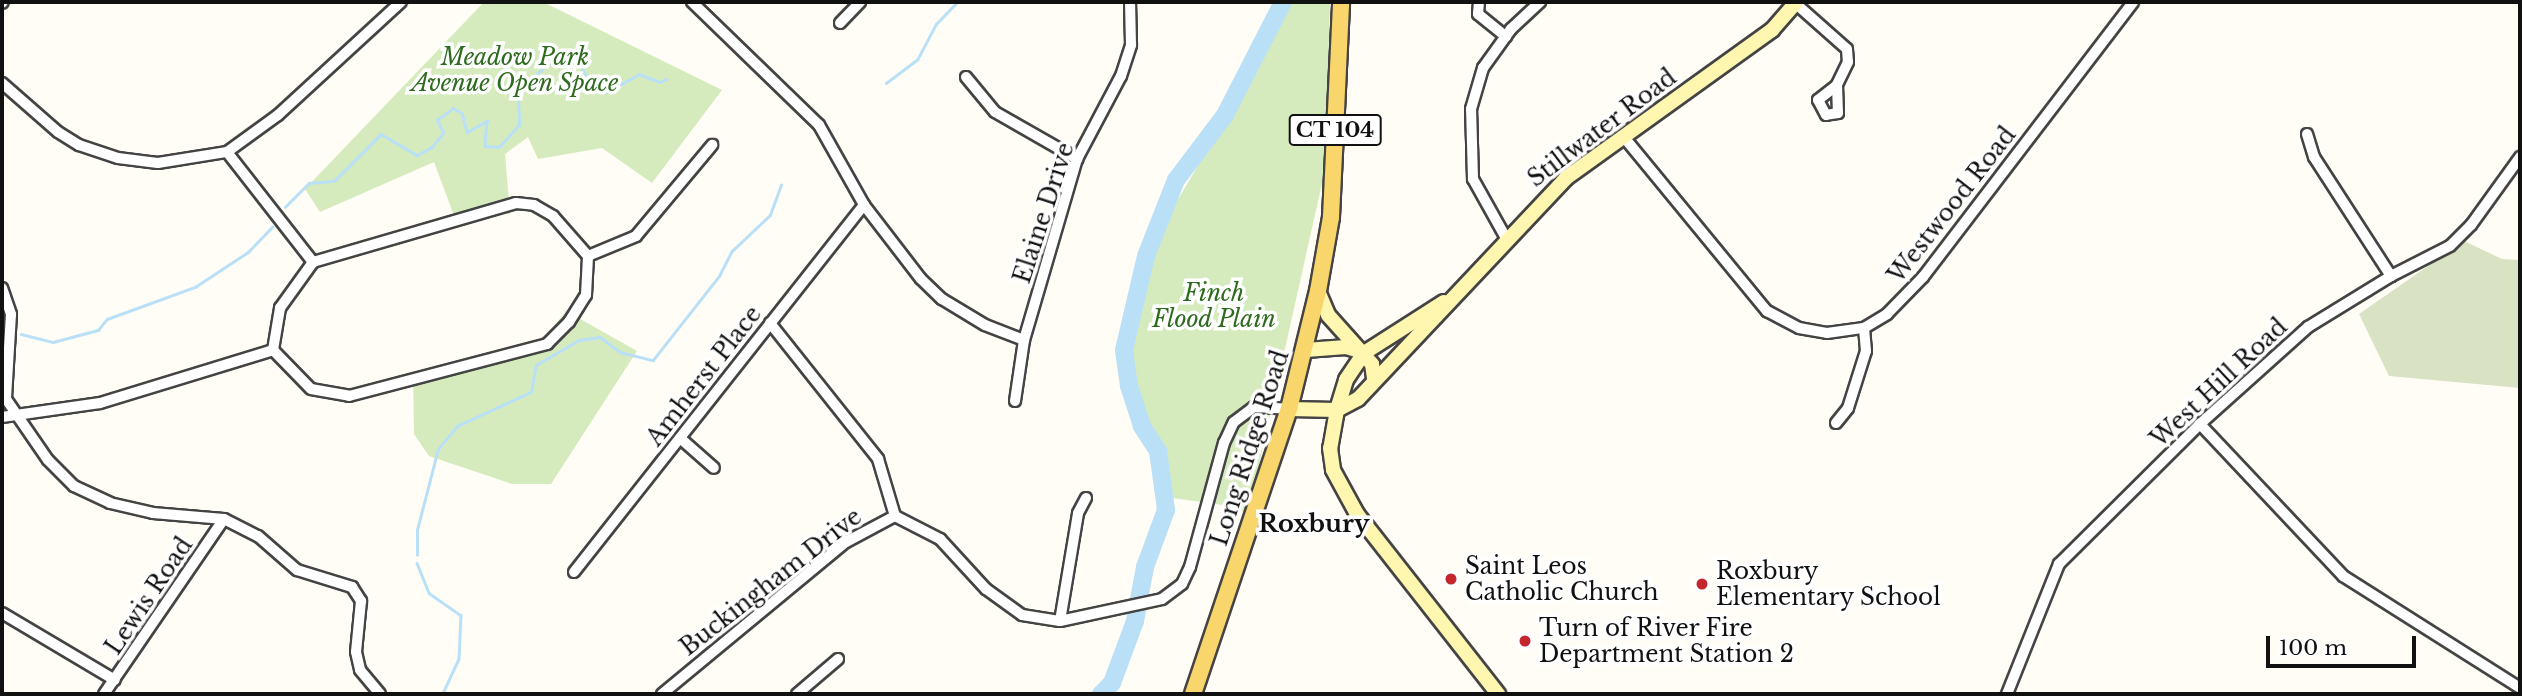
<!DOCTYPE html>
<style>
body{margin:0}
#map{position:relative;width:2522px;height:696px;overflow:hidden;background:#fffdf5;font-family:"Libre Baskerville",serif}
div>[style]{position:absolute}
.green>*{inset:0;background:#d5ebbd}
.cemetery>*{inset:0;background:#d9e3c4}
.stream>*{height:2.5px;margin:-1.25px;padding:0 1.25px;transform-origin:1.25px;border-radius:1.25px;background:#b9e0f7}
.river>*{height:18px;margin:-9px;padding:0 9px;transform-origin:9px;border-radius:9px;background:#b9e0f7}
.roads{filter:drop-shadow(2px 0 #444) drop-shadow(-2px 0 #444) drop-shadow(0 2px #444) drop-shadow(0 -2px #444)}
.street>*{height:10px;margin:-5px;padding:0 5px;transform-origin:5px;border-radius:5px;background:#fff}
.secondary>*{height:14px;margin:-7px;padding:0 7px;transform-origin:7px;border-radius:7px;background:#fff6b0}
.primary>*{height:16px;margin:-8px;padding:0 8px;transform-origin:8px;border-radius:8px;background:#f9d66b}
.dots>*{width:19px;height:19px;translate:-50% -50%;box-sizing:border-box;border:4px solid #fff;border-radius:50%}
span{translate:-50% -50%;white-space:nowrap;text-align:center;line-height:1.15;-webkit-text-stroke:7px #fff;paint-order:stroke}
.shield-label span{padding:2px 5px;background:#fff;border:2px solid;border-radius:5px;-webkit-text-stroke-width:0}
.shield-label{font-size:21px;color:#111;font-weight:700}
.park-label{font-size:23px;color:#2f6b1f;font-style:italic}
.street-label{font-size:23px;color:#111}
.poi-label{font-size:23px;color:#111}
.left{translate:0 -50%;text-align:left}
.neighbourhood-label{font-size:24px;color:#111;font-weight:700}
.frame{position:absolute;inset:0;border:4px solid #111;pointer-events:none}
.scale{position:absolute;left:2266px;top:636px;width:150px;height:32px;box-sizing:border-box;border:4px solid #111;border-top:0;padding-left:9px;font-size:21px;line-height:24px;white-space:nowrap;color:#111;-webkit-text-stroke:5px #fff;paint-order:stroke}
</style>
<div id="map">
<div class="green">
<i style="clip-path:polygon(484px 2px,543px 2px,722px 90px,652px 183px,602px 148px,538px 159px,528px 137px,505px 154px,510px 214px,497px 212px,456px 221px,434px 162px,320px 212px,305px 189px)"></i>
<i style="clip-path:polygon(1285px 2px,1330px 2px,1325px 170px,1248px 514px,1230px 506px,1165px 497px,1134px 405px,1130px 364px,1134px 284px,1177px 201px,1257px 66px)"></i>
<i style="clip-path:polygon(566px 311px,637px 351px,551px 484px,512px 484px,429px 456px,414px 434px,413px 375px,545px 337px)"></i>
</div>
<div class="cemetery">
<i style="clip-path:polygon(2464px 241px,2502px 259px,2520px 260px,2520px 388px,2389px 376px,2359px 314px)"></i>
</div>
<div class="stream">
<i style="left:886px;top:83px;width:39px;rotate:-37deg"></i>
<i style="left:917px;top:60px;width:41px;rotate:-62.2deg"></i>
<i style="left:936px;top:24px;width:30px;rotate:-46deg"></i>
<i style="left:285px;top:207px;width:34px;rotate:-45deg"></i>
<i style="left:309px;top:183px;width:25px;rotate:-5deg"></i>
<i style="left:334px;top:181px;width:66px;rotate:-45deg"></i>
<i style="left:381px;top:134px;width:42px;rotate:30.3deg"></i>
<i style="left:417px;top:155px;width:17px;rotate:-28deg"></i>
<i style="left:432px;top:147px;width:18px;rotate:-52deg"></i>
<i style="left:443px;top:133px;width:14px;rotate:-115deg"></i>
<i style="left:437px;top:120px;width:20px;rotate:-37deg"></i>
<i style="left:453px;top:108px;width:10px;rotate:29deg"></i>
<i style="left:462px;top:113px;width:20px;rotate:75deg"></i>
<i style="left:467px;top:132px;width:23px;rotate:-29deg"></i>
<i style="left:487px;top:121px;width:25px;rotate:95deg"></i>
<i style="left:485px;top:146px;width:14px;rotate:4deg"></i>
<i style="left:499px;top:147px;width:30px;rotate:-48deg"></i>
<i style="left:519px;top:125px;width:26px;rotate:-92deg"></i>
<i style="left:518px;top:99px;width:17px;rotate:-65deg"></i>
<i style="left:525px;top:84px;width:32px;rotate:-41deg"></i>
<i style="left:549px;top:63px;width:30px"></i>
<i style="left:579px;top:63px;width:24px;rotate:60deg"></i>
<i style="left:591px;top:84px;width:18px;rotate:27deg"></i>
<i style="left:607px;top:92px;width:37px;rotate:-29deg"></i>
<i style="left:639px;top:74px;width:22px;rotate:21deg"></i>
<i style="left:660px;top:82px;width:7px;rotate:-27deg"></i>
<i style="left:21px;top:334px;width:33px;rotate:14deg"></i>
<i style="left:53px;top:342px;width:47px;rotate:-14.9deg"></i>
<i style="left:98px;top:330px;width:14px;rotate:-51deg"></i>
<i style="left:107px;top:319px;width:94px;rotate:-20deg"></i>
<i style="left:195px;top:287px;width:64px;rotate:-33.4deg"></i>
<i style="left:248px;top:252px;width:35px;rotate:-46deg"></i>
<i style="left:417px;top:555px;width:25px;rotate:-90deg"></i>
<i style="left:417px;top:530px;width:84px;rotate:-75.5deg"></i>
<i style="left:438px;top:449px;width:30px;rotate:-50deg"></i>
<i style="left:457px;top:426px;width:81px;rotate:-24.7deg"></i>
<i style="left:531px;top:392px;width:27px;rotate:-80deg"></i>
<i style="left:536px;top:365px;width:50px;rotate:-30.2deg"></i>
<i style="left:579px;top:340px;width:21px;rotate:-8deg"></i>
<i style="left:600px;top:337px;width:25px;rotate:37deg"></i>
<i style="left:620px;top:352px;width:34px;rotate:14deg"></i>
<i style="left:653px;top:360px;width:107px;rotate:-51.8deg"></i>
<i style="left:719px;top:276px;width:28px;rotate:-63deg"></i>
<i style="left:732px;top:251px;width:52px;rotate:-43.5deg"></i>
<i style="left:770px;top:215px;width:32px;rotate:-70deg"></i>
<i style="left:417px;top:563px;width:32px;rotate:68deg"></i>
<i style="left:429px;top:593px;width:39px;rotate:35deg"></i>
<i style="left:461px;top:615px;width:44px;rotate:92.6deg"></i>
<i style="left:459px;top:659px;width:38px;rotate:115deg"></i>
</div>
<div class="river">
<i style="left:1101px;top:694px;width:16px;rotate:-45deg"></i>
<i style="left:1112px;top:683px;width:66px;rotate:-69.6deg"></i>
<i style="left:1135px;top:621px;width:55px;rotate:-79.5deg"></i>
<i style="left:1145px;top:567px;width:61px;rotate:-69.8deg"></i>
<i style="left:1166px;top:510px;width:60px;rotate:-97.7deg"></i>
<i style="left:1158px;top:451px;width:30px;rotate:-123deg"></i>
<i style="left:1142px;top:426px;width:42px;rotate:-108deg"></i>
<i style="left:1129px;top:386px;width:36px;rotate:-98deg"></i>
<i style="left:1124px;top:350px;width:97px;rotate:-76.8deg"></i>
<i style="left:1146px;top:256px;width:82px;rotate:-68.5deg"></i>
<i style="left:1176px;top:180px;width:81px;rotate:-53deg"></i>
<i style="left:1225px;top:115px;width:127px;rotate:-62.8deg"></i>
</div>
<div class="roads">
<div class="street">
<i style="left:692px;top:2px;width:177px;rotate:44.1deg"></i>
<i style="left:819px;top:125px;width:92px;rotate:60.6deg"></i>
<i style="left:864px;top:205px;width:93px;rotate:52.4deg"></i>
<i style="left:921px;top:279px;width:29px;rotate:44deg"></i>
<i style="left:942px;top:299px;width:50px;rotate:31.2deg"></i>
<i style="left:985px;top:325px;width:42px;rotate:21deg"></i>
<i style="left:1479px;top:2px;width:12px;rotate:95deg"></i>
<i style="left:1478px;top:14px;width:36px;rotate:39deg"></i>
<i style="left:2px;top:3px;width:1px;rotate:-45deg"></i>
<i style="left:1795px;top:3px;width:69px;rotate:41.5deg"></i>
<i style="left:1847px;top:49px;width:13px;rotate:86deg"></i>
<i style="left:1848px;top:62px;width:25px;rotate:116deg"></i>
<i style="left:1837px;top:85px;width:28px;rotate:88deg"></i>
<i style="left:1838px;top:113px;width:12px;rotate:171deg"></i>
<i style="left:1826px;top:115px;width:17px;rotate:-118deg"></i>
<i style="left:1818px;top:100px;width:24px;rotate:-38deg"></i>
<i style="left:840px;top:23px;width:29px;rotate:-46deg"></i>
<i style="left:966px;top:77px;width:45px;rotate:50.4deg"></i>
<i style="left:995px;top:112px;width:95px;rotate:29.8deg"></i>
<i style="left:2px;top:83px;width:74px;rotate:41.2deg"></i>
<i style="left:58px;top:132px;width:25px;rotate:32deg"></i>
<i style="left:79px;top:145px;width:41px;rotate:18.4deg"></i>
<i style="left:118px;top:158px;width:40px;rotate:7.1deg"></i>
<i style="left:158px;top:163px;width:70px;rotate:-9.1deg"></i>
<i style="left:227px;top:152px;width:63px;rotate:-36deg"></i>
<i style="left:278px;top:115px;width:167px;rotate:-42.6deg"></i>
<i style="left:2307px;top:134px;width:24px;rotate:73deg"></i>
<i style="left:2314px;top:157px;width:142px;rotate:57.1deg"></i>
<i style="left:1623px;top:136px;width:227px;rotate:50.6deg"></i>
<i style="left:1767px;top:311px;width:36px;rotate:28deg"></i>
<i style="left:1799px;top:328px;width:28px;rotate:10deg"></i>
<i style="left:1827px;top:333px;width:37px;rotate:-8deg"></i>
<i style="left:1864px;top:328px;width:27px;rotate:-31deg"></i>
<i style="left:1887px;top:314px;width:52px;rotate:-45.8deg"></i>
<i style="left:1923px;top:277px;width:346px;rotate:-52.6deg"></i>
<i style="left:227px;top:152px;width:140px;rotate:52deg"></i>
<i style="left:1506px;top:238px;width:68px;rotate:-119.2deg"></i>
<i style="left:1473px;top:179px;width:70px;rotate:-91.6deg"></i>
<i style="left:1471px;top:109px;width:43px;rotate:-73.7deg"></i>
<i style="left:1483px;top:68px;width:48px;rotate:-54.3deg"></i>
<i style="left:1511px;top:29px;width:40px;rotate:-43deg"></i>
<i style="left:588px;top:256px;width:52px;rotate:-22.6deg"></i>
<i style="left:636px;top:236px;width:119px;rotate:-50.1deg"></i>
<i style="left:2px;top:288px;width:28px;rotate:71deg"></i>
<i style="left:11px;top:314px;width:85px;rotate:93.4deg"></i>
<i style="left:6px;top:399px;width:74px;rotate:55.5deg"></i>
<i style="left:48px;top:460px;width:37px;rotate:45deg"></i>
<i style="left:74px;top:486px;width:40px;rotate:25deg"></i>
<i style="left:110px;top:503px;width:44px;rotate:13.1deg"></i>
<i style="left:153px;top:513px;width:71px;rotate:4.8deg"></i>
<i style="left:224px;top:519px;width:38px;rotate:27deg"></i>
<i style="left:258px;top:536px;width:52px;rotate:41.1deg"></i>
<i style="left:297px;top:570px;width:58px;rotate:17.2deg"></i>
<i style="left:352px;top:587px;width:17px;rotate:57deg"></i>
<i style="left:361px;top:601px;width:51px;rotate:95.6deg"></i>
<i style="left:356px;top:652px;width:18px;rotate:77deg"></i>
<i style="left:360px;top:670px;width:31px;rotate:50deg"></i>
<i style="left:770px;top:323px;width:174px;rotate:51.5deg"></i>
<i style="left:878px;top:459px;width:59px;rotate:73.4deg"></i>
<i style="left:273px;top:350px;width:43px;rotate:-80.5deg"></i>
<i style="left:280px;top:308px;width:57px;rotate:-54.3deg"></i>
<i style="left:313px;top:262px;width:211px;rotate:-16.2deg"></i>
<i style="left:516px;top:203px;width:18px;rotate:6deg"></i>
<i style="left:534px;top:205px;width:22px;rotate:30deg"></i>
<i style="left:553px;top:216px;width:53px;rotate:48.8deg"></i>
<i style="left:273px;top:350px;width:54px;rotate:45.7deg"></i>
<i style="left:311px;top:389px;width:39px;rotate:10deg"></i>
<i style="left:349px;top:396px;width:205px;rotate:-14.7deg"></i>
<i style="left:547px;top:344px;width:31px;rotate:-45deg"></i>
<i style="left:569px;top:322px;width:32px;rotate:-58deg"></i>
<i style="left:586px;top:295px;width:39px;rotate:-87deg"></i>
<i style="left:1015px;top:401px;width:62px;rotate:-81.6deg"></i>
<i style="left:1024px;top:340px;width:189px;rotate:-73.7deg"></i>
<i style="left:1077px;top:159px;width:94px;rotate:-62.1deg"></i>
<i style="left:1121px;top:76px;width:33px;rotate:-72deg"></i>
<i style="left:1131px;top:45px;width:43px;rotate:-91.3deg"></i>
<i style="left:2px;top:417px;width:99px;rotate:-8.1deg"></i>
<i style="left:100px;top:403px;width:181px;rotate:-17deg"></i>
<i style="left:1836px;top:423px;width:19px;rotate:-51deg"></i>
<i style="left:1848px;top:408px;width:60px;rotate:-72.5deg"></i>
<i style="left:1866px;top:351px;width:23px;rotate:-95deg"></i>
<i style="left:2200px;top:424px;width:209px;rotate:46.7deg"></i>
<i style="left:2343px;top:576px;width:209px;rotate:32.3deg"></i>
<i style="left:680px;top:438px;width:45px;rotate:41.4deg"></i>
<i style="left:574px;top:572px;width:468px;rotate:-51.7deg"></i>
<i style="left:2px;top:613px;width:131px;rotate:30.7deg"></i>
<i style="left:1060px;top:621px;width:109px;rotate:-80.5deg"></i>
<i style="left:1078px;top:513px;width:17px;rotate:-62deg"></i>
<i style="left:104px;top:694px;width:212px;rotate:-55.6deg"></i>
<i style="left:662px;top:694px;width:239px;rotate:-39.6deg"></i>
<i style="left:846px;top:542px;width:55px;rotate:-28deg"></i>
<i style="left:895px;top:516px;width:51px;rotate:27.1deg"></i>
<i style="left:940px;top:539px;width:68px;rotate:47.4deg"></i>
<i style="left:986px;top:589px;width:44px;rotate:35.8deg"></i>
<i style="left:1022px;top:615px;width:38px;rotate:9deg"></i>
<i style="left:1060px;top:621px;width:104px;rotate:-12.2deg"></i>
<i style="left:1162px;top:599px;width:25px;rotate:-37deg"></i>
<i style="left:1182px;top:584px;width:19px;rotate:-65deg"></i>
<i style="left:1190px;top:567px;width:129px;rotate:-74.7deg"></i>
<i style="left:1224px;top:443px;width:23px;rotate:-65deg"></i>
<i style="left:1234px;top:422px;width:25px;rotate:-37deg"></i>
<i style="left:1254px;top:407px;width:35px;rotate:3deg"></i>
<i style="left:797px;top:694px;width:54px;rotate:-40.5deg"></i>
<i style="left:2007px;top:694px;width:140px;rotate:-68.2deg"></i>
<i style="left:2059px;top:564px;width:199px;rotate:-44.8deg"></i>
<i style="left:2200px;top:424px;width:145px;rotate:-41.9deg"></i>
<i style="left:2308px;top:327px;width:97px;rotate:-31.6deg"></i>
<i style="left:2391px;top:276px;width:66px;rotate:-27deg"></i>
<i style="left:2450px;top:246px;width:30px;rotate:-45deg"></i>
<i style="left:2471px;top:225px;width:84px;rotate:-54.2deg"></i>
</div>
<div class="secondary">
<i style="left:1318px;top:291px;width:26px;rotate:67deg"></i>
<i style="left:1328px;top:315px;width:66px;rotate:48.1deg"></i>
<i style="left:1372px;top:364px;width:15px;rotate:82deg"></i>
<i style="left:1444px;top:302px;width:95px;rotate:147.5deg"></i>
<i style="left:1364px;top:353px;width:32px;rotate:124deg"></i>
<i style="left:1346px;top:380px;width:31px;rotate:107deg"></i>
<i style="left:1337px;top:410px;width:39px;rotate:100deg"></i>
<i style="left:1330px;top:448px;width:22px;rotate:82deg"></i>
<i style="left:1333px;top:470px;width:50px;rotate:61.4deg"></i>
<i style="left:1357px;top:514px;width:229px;rotate:51.9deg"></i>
<i style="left:1306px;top:350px;width:40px;rotate:-4.3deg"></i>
<i style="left:1346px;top:347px;width:18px;rotate:16deg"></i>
<i style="left:1289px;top:409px;width:48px;rotate:1.2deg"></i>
<i style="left:1337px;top:410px;width:24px;rotate:-28deg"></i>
<i style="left:1358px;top:399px;width:303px;rotate:-46.7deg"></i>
<i style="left:1566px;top:178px;width:254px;rotate:-35.7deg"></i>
<i style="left:1772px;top:30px;width:37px;rotate:-49deg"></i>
</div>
<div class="primary">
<i style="left:1193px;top:694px;width:301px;rotate:-71.4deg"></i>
<i style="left:1289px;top:409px;width:122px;rotate:-76.2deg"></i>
<i style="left:1318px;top:291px;width:75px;rotate:-80deg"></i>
<i style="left:1331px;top:217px;width:215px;rotate:-87.3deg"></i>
</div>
</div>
<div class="dots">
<i style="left:1451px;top:579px;background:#c4262e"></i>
<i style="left:1702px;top:584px;background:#c4262e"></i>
<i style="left:1525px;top:641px;background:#c4262e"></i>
</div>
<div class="shield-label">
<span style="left:1335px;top:130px">CT 104</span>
</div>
<div class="park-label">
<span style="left:515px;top:70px">Meadow Park<br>Avenue Open Space</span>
<span style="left:1214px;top:306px">Finch<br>Flood Plain</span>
</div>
<div class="street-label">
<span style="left:1602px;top:128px;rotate:-37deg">Stillwater Road</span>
<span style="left:1952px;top:205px;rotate:-52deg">Westwood Road</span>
<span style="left:1044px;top:213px;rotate:-72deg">Elaine Drive</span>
<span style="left:704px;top:376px;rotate:-52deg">Amherst Place</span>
<span style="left:2219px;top:383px;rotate:-43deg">West Hill Road</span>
<span style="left:1250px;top:448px;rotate:-72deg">Long Ridge Road</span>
<span style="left:771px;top:582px;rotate:-38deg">Buckingham Drive</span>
<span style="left:149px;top:596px;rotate:-56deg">Lewis Road</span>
</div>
<div class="poi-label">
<span class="left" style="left:1465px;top:579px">Saint Leos<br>Catholic Church</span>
<span class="left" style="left:1716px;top:584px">Roxbury<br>Elementary School</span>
<span class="left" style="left:1539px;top:641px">Turn of River Fire<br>Department Station 2</span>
</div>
<div class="neighbourhood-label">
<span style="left:1314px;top:524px">Roxbury</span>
</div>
<div class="frame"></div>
<div class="scale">100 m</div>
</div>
